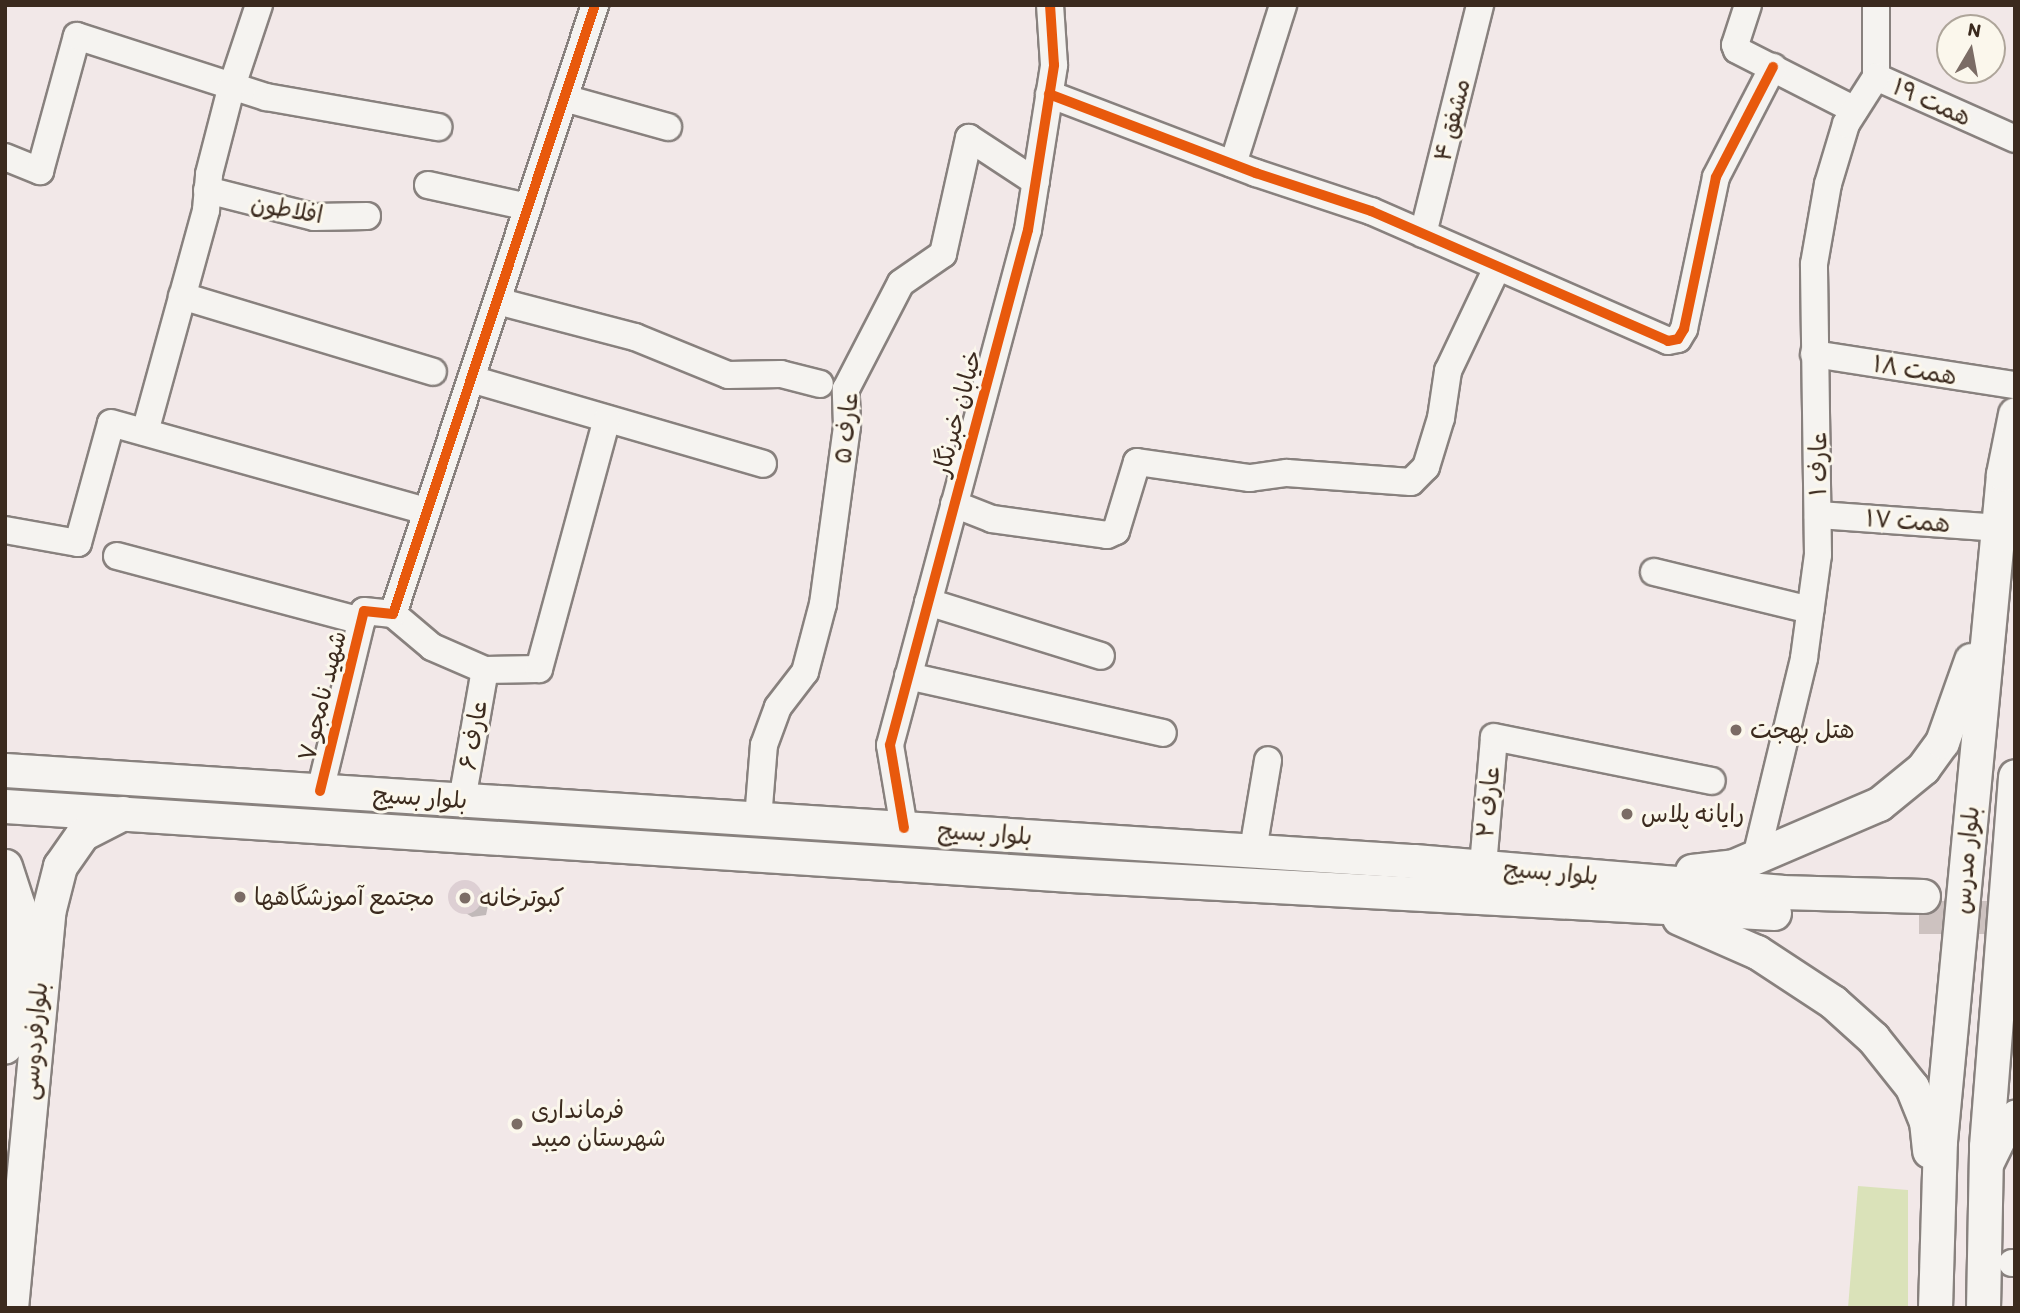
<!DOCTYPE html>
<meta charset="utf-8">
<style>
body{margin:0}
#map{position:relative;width:2020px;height:1313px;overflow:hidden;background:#f2e8e8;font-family:Itim,"Playpen Sans Arabic",sans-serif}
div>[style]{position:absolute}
.green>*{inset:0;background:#dae2b9}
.shadow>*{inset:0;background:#0003}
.building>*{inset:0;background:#ddcfd3}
.round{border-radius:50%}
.major-tunnel>*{height:33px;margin-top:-16.5px;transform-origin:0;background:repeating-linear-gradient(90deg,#cdc2c0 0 33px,transparent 0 50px)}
.roads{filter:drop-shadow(2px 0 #88817e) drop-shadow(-2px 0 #88817e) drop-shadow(0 2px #88817e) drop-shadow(0 -2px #88817e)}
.minor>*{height:26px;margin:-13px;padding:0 13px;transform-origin:13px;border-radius:13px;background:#f5f3f0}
.major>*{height:33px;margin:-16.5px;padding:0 16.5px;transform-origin:16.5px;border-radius:16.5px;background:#f5f3f0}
.cycleway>*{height:10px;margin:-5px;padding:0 5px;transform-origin:5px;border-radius:5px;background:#e8590c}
.dots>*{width:19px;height:19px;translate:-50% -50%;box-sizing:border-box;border:4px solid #fbf7ec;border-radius:50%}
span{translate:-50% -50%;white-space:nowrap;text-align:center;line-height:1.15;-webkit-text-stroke:6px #fbf7ec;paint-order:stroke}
.street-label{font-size:24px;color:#3b2a1e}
.poi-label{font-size:24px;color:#3b2a1e}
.left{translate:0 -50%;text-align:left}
.frame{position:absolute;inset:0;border:7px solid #3b2a1e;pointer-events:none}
.north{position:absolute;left:1936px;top:14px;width:70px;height:70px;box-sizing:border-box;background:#fbf7ec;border:2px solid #aea59a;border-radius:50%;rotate:10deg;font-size:19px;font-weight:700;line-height:28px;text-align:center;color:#3b2a1e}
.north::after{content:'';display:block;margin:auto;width:24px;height:32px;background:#7b6c65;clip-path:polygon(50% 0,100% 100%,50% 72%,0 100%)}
</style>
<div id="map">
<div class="green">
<i style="clip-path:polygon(1858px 1186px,1908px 1190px,1908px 1308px,1848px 1308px)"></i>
</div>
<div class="shadow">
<i style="clip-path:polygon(468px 882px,490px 897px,486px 915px,472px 917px,453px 905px,454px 887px)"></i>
</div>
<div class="building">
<i class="round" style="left:448px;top:880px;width:34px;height:34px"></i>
</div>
<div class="major-tunnel">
<i style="left:1919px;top:917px;width:96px"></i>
</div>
<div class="roads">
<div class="minor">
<i style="left:1748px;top:5px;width:42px;rotate:108deg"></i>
<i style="left:1735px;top:45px;width:5px;rotate:68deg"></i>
<i style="left:1737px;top:50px;width:132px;rotate:27deg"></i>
<i style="left:1876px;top:5px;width:72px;rotate:90deg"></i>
<i style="left:1876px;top:77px;width:152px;rotate:24deg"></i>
<i style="left:1049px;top:94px;width:222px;rotate:20.9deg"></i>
<i style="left:1256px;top:173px;width:121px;rotate:18.3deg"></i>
<i style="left:1371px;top:211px;width:324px;rotate:23.6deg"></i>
<i style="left:1668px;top:341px;width:10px;rotate:-11deg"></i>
<i style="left:1678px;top:339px;width:12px;rotate:-59deg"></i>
<i style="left:1684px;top:329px;width:155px;rotate:-78.1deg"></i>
<i style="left:1716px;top:177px;width:124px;rotate:-62.6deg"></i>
<i style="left:564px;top:98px;width:108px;rotate:15.6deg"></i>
<i style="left:5px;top:157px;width:38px;rotate:22deg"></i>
<i style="left:40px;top:171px;width:140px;rotate:-74.7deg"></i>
<i style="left:77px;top:36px;width:199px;rotate:17.9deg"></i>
<i style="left:266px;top:97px;width:175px;rotate:9.9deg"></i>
<i style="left:1233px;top:164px;width:167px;rotate:-72.5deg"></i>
<i style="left:428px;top:185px;width:102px;rotate:12.4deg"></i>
<i style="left:207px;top:190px;width:110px;rotate:14.2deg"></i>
<i style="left:314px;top:217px;width:53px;rotate:-1.1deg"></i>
<i style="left:1423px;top:234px;width:236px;rotate:-76deg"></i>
<i style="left:182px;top:296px;width:262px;rotate:16.8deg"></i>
<i style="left:497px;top:301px;width:143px;rotate:14.6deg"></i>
<i style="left:635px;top:337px;width:100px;rotate:22.2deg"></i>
<i style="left:728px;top:375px;width:53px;rotate:-1.1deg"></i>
<i style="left:781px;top:374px;width:40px;rotate:14.4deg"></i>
<i style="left:1814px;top:354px;width:203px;rotate:8.8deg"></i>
<i style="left:471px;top:379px;width:304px;rotate:16.2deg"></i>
<i style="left:145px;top:432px;width:230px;rotate:-74.6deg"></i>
<i style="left:206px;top:210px;width:36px;rotate:-85deg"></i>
<i style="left:209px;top:174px;width:88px;rotate:-75.5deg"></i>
<i style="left:231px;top:89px;width:89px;rotate:-71.6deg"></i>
<i style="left:954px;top:504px;width:41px;rotate:21.5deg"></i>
<i style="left:992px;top:519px;width:116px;rotate:7.9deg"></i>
<i style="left:1107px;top:535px;width:10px;rotate:-24deg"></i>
<i style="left:1116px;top:531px;width:72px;rotate:-73.1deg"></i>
<i style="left:1137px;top:462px;width:114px;rotate:8.1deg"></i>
<i style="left:1250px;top:478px;width:37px;rotate:-8deg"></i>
<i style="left:1287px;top:473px;width:124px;rotate:4.2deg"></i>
<i style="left:1411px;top:482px;width:21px;rotate:-45deg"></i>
<i style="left:1426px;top:467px;width:51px;rotate:-73deg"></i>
<i style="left:1441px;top:418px;width:48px;rotate:-81.5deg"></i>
<i style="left:1448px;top:371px;width:114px;rotate:-64.6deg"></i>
<i style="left:1818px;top:515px;width:180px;rotate:4.1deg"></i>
<i style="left:5px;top:530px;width:74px;rotate:10.1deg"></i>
<i style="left:78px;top:543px;width:124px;rotate:-74.6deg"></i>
<i style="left:111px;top:423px;width:328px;rotate:15.6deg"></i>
<i style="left:117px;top:556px;width:253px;rotate:14.9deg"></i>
<i style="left:1654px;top:572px;width:161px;rotate:13.7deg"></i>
<i style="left:928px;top:602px;width:181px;rotate:17.3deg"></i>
<i style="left:393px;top:614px;width:51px;rotate:40.2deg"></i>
<i style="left:432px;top:647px;width:58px;rotate:23.5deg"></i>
<i style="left:485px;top:670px;width:54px;rotate:-1.1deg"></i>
<i style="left:539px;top:669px;width:259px;rotate:-74.8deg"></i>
<i style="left:908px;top:676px;width:261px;rotate:12.6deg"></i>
<i style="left:320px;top:791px;width:185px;rotate:-76.3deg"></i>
<i style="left:364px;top:611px;width:29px;rotate:6deg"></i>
<i style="left:393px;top:614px;width:642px;rotate:-71.65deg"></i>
<i style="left:462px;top:800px;width:132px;rotate:-80deg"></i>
<i style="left:758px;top:819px;width:74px;rotate:-85.4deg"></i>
<i style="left:764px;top:745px;width:40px;rotate:-69.8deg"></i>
<i style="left:778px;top:707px;width:44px;rotate:-52.4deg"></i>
<i style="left:805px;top:672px;width:70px;rotate:-75.2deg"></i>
<i style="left:823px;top:604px;width:180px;rotate:-82.3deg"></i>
<i style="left:847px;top:426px;width:37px;rotate:-92deg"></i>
<i style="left:846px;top:389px;width:119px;rotate:-62.6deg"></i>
<i style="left:901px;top:283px;width:51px;rotate:-34.6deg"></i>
<i style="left:943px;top:254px;width:119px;rotate:-77.4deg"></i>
<i style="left:969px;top:138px;width:80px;rotate:33.3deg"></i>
<i style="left:904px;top:828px;width:84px;rotate:-99.6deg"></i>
<i style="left:890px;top:745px;width:533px;rotate:-75deg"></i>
<i style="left:1028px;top:230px;width:167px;rotate:-81deg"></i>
<i style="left:1054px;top:65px;width:60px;rotate:-93.8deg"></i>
<i style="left:1253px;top:850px;width:91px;rotate:-80.5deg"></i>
<i style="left:1756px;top:857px;width:205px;rotate:-76.4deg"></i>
<i style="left:1804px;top:658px;width:104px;rotate:-82.3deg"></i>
<i style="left:1818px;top:555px;width:291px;rotate:-90.8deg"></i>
<i style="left:1814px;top:264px;width:81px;rotate:-80.1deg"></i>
<i style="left:1828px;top:184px;width:63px;rotate:-73.3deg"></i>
<i style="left:1846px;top:124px;width:56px;rotate:-57.4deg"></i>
<i style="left:1483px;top:866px;width:129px;rotate:-85.1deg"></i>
<i style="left:1494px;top:737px;width:222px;rotate:11.4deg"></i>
<i style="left:1991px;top:1163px;width:55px;rotate:-63.9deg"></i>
<i style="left:2012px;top:1263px;width:3px"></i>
</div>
<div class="major">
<i style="left:5px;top:770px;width:1412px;rotate:3.7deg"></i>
<i style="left:1414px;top:861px;width:368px;rotate:4.8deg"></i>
<i style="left:1781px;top:892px;width:142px;rotate:1.6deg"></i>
<i style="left:5px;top:806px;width:1068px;rotate:3.7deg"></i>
<i style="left:1071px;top:875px;width:704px;rotate:3.09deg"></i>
<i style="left:5px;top:866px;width:42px;rotate:72deg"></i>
<i style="left:18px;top:906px;width:141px;rotate:95.3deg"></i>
<i style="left:1692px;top:871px;width:42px;rotate:-6.8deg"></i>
<i style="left:1734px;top:866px;width:158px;rotate:-23.2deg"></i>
<i style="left:1879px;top:804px;width:57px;rotate:-39.3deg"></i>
<i style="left:1923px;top:768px;width:32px;rotate:-54deg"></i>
<i style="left:1942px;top:742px;width:87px;rotate:-70.5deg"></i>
<i style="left:1679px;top:918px;width:85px;rotate:23.6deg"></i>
<i style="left:1757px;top:952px;width:91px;rotate:33.3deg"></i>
<i style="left:1833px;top:1002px;width:54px;rotate:42deg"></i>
<i style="left:1873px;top:1038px;width:63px;rotate:51.5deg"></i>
<i style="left:1912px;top:1087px;width:37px;rotate:68deg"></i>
<i style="left:1926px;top:1121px;width:30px;rotate:84deg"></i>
<i style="left:11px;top:1308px;width:397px;rotate:-84.6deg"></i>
<i style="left:48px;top:913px;width:49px;rotate:-75.7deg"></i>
<i style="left:60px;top:866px;width:39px;rotate:-55deg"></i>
<i style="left:82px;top:834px;width:46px;rotate:-27.1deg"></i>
<i style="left:1935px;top:1308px;width:167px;rotate:-88.3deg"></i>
<i style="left:1940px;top:1141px;width:670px;rotate:-84.6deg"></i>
<i style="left:2003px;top:474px;width:61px;rotate:-78.7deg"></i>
<i style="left:1983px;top:1308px;width:162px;rotate:-88.9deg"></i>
<i style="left:1986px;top:1146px;width:371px;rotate:-85.5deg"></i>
</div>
</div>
<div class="cycleway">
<i style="left:1049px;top:94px;width:222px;rotate:20.9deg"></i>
<i style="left:1256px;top:173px;width:121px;rotate:18.3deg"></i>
<i style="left:1371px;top:211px;width:324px;rotate:23.6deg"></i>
<i style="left:1668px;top:341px;width:10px;rotate:-11deg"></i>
<i style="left:1678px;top:339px;width:12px;rotate:-59deg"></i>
<i style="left:1684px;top:329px;width:155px;rotate:-78.1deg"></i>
<i style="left:1716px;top:177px;width:124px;rotate:-62.6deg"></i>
<i style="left:320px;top:791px;width:185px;rotate:-76.3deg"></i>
<i style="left:364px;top:611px;width:29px;rotate:6deg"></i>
<i style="left:393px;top:614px;width:642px;rotate:-71.65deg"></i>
<i style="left:904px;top:828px;width:84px;rotate:-99.6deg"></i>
<i style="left:890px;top:745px;width:533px;rotate:-75deg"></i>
<i style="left:1028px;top:230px;width:167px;rotate:-81deg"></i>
<i style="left:1054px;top:65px;width:60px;rotate:-93.8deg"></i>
</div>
<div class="dots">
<i style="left:1736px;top:730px;background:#7b6c65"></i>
<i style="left:1627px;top:814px;background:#7b6c65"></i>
<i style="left:240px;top:897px;background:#7b6c65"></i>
<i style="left:465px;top:898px;background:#7b6c65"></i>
<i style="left:517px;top:1124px;background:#7b6c65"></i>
</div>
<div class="street-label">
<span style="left:1932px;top:102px;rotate:24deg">همت ۱۹</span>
<span style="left:1452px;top:120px;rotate:-76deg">مشفق ۴</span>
<span style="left:287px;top:209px;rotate:10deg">افلاطون</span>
<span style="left:1915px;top:370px;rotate:9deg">همت ۱۸</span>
<span style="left:957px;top:413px;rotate:-75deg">خیابان خبرنگار</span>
<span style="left:846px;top:428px;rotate:-84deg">عارف ۵</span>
<span style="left:1818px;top:464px;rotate:-90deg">عارف ۱</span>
<span style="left:1908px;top:521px;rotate:4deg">همت ۱۷</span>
<span style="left:322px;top:696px;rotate:-76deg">شهید نامجو ۷</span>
<span style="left:473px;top:735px;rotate:-80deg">عارف ۶</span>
<span style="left:420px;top:797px;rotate:4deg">بلوار بسیج</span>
<span style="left:1488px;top:802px;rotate:-85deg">عارف ۲</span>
<span style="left:985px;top:833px;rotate:4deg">بلوار بسیج</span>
<span style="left:1966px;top:860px;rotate:-85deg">بلوار مدرس</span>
<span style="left:1551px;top:872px;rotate:5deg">بلوار بسیج</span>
<span style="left:34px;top:1041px;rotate:-85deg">بلوارفردوسی</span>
</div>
<div class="poi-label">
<span class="left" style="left:1750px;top:730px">هتل بهجت</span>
<span class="left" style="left:1641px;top:814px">رایانه پلاس</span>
<span class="left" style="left:254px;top:897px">مجتمع آموزشگاهها</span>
<span class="left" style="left:479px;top:898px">کبوترخانه</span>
<span class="left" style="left:531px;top:1124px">فرمانداری<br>شهرستان میبد</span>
</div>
<div class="frame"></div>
<div class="north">N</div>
</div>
